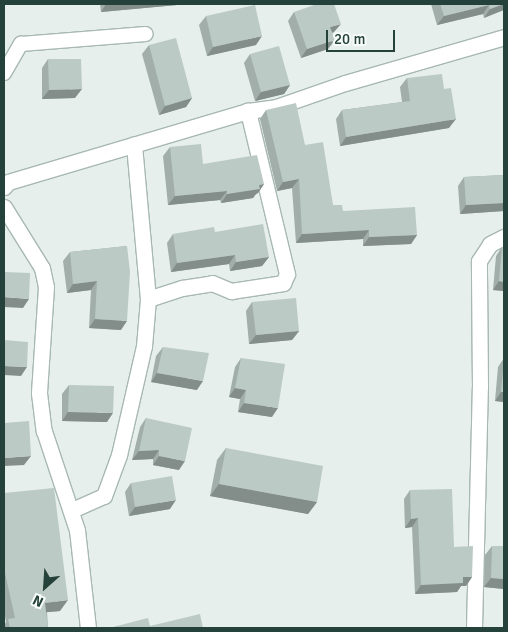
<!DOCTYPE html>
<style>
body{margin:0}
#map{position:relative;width:508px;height:632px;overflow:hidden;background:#e6efeb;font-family:Signika,sans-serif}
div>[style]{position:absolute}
.roads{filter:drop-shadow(1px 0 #a8b8b2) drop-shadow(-1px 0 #a8b8b2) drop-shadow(0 1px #a8b8b2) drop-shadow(0 -1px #a8b8b2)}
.lane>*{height:14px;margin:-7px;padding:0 7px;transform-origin:7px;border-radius:7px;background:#fff}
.street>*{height:15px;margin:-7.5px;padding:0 7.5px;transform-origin:7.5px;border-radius:7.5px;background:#fff}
.wall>*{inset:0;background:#a1aea9}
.shaded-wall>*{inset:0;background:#838d89}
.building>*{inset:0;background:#bbcac4}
span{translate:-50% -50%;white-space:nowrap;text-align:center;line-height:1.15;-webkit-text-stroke:4px #f7fbf9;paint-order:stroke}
.frame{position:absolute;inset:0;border:5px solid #24423a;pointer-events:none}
.north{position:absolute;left:20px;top:562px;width:50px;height:50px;-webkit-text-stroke:4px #f7fbf9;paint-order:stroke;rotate:206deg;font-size:14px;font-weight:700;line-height:20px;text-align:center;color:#24423a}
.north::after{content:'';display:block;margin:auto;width:18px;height:22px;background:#24423a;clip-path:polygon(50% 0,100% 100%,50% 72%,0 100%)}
.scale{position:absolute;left:326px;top:30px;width:69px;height:22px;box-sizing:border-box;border:2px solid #24423a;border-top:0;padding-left:6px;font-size:15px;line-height:18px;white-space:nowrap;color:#24423a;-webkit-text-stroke:4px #f7fbf9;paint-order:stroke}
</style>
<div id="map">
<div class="roads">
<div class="lane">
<i style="left:4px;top:73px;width:34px;rotate:-60deg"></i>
<i style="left:21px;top:44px;width:125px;rotate:-4.6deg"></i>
</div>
<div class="street">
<i style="left:4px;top:187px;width:6px;rotate:-51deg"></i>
<i style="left:8px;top:182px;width:250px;rotate:-16.5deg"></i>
<i style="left:248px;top:111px;width:28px;rotate:-8deg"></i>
<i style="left:276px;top:107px;width:73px;rotate:-19.2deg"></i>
<i style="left:345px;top:83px;width:166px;rotate:-16.1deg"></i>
<i style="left:4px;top:207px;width:72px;rotate:58.1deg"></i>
<i style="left:42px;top:268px;width:19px;rotate:78deg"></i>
<i style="left:46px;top:287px;width:106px;rotate:93.8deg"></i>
<i style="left:39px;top:393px;width:38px;rotate:83deg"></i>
<i style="left:44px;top:431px;width:104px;rotate:71.6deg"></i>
<i style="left:77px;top:530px;width:99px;rotate:83.6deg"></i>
<i style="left:148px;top:299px;width:36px;rotate:-18deg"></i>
<i style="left:182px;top:288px;width:30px;rotate:-9deg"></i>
<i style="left:212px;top:283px;width:21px;rotate:23deg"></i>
<i style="left:231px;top:291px;width:53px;rotate:-8.7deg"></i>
<i style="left:283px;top:283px;width:10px;rotate:-66deg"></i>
<i style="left:287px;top:274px;width:168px;rotate:-103.5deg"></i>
<i style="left:72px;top:510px;width:35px;rotate:-24deg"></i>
<i style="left:104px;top:496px;width:44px;rotate:-69.9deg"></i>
<i style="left:119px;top:455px;width:112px;rotate:-77.1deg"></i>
<i style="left:144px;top:346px;width:47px;rotate:-85.1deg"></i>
<i style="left:148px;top:299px;width:155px;rotate:-95.2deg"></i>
<i style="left:474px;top:628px;width:241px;rotate:-88.6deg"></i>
<i style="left:480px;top:387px;width:126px;rotate:-90.5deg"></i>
<i style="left:479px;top:261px;width:20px;rotate:-57deg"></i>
<i style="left:490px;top:244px;width:16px;rotate:-27deg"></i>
</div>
</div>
<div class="wall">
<i style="clip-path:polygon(100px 4px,188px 4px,101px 12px)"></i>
<i style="clip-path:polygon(431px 4px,504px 4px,484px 18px,483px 14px,437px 25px)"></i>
<i style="clip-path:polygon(294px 12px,334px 32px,332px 33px,328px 49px,301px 58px,288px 21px)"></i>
<i style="clip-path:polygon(206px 16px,256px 45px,207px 56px,199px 25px)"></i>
<i style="clip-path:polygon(149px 45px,192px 98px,186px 107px,159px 115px,142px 54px)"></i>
<i style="clip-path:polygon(250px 54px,290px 85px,284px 94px,255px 101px,244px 63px)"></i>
<i style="clip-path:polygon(48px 59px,75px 98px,42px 99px,42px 68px)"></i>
<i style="clip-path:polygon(407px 78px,444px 89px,449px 128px,340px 146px,336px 119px,342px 110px,402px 102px,400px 87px)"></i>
<i style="clip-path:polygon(266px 110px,305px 145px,333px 205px,343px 211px,417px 235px,411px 244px,363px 246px,363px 239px,296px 243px,292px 188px,277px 191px,260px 119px)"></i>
<i style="clip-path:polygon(170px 147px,203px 164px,264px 184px,258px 193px,256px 194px,253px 198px,221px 203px,220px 200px,168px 205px,163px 156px)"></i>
<i style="clip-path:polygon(504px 175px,504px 211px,460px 214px,458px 186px,464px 177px)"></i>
<i style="clip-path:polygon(215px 232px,269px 257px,262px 266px,230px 271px,229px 264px,171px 272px,167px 243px,173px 234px)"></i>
<i style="clip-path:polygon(127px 246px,121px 330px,89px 328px,91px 290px,67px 293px,63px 261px,70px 252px)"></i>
<i style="clip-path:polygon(502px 247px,504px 291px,493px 290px,496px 256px)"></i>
<i style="clip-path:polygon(252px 302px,299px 331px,292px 340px,249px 344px,246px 311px)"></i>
<i style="clip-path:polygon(163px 347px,197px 390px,151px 382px,156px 356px)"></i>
<i style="clip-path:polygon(241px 358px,272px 417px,238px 412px,240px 399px,229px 397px,235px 367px)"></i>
<i style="clip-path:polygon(504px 358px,504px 402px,495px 401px,498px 367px)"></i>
<i style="clip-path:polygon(69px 385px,107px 422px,62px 421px,62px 394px)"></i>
<i style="clip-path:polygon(146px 418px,179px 470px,153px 465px,153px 459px,132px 460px,140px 427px)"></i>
<i style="clip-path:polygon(226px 448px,317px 502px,308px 514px,210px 496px,217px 460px)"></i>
<i style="clip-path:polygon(131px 483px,170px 509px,129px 516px,125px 492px)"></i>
<i style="clip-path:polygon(410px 490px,454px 547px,472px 577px,466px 586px,461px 586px,457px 592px,415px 594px,412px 527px,405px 528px,404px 499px)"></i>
<i style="clip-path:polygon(4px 493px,60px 611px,47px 612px,48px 628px,4px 628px,4px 625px,6px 622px,4px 611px)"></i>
<i style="clip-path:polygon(492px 546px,504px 546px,504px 589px,484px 587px,485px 555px)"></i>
</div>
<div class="shaded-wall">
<i style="clip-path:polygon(106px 4px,188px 4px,101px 12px)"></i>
<i style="clip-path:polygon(504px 4px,504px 10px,484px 18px,490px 9px)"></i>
<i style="clip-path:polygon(489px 5px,483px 14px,437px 25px,444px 16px)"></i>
<i style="clip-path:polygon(341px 24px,334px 32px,324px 36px,330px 27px)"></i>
<i style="clip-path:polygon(262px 36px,256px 45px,207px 56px,213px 47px)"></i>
<i style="clip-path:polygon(335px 40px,328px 49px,301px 58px,307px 49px)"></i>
<i style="clip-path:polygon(290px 85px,284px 94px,255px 101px,261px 92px)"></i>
<i style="clip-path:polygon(82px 89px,75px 98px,42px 99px,49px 90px)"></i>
<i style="clip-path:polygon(192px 98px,186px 107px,159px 115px,165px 106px)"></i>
<i style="clip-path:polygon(456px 119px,449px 128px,340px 146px,346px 137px)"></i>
<i style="clip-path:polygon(299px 179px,292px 188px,277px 191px,283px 182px)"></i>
<i style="clip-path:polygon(264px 184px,258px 193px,256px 194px,253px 198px,221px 203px,227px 194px)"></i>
<i style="clip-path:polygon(227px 191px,220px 200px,168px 205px,175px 196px)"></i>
<i style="clip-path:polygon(504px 203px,504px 211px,460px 214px,466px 205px)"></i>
<i style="clip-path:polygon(369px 230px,363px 239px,296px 243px,302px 234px)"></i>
<i style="clip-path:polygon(417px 235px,411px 244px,363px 246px,369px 237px)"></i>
<i style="clip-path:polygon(235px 255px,229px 264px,171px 272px,177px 263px)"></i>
<i style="clip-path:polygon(269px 257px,262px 266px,230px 271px,236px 262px)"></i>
<i style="clip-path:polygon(97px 281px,91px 290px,67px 293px,73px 284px)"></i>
<i style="clip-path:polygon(499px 281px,504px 282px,504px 291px,493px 290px)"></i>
<i style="clip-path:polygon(4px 297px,29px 299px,23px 308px,4px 307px)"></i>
<i style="clip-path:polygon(95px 319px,127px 321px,121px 330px,89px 328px)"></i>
<i style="clip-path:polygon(299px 331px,292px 340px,249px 344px,256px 335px)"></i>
<i style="clip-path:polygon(4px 366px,27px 367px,21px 376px,4px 375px)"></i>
<i style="clip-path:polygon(157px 373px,203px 381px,197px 390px,151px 382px)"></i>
<i style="clip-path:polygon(235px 388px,246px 390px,240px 399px,229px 397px)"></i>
<i style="clip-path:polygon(501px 392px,504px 392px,504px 402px,495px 401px)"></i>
<i style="clip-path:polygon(244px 403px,278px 408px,272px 417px,238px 412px)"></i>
<i style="clip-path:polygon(68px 412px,113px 413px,107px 422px,62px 421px)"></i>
<i style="clip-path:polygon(159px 450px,153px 459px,132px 460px,139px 451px)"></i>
<i style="clip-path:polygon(31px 456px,24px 465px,4px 466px,4px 458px)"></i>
<i style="clip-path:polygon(159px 456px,185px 461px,179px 470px,153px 465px)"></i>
<i style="clip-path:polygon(219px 484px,317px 502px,308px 514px,210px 496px)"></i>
<i style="clip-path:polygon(176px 500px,170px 509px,129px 516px,135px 507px)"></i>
<i style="clip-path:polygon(418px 518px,412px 527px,405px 528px,411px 519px)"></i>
<i style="clip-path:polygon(463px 577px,472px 577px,466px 586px,461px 586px,457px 592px,415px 594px,421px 585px)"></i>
<i style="clip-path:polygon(491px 578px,504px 579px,504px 589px,484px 587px)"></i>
<i style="clip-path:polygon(68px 600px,60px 611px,38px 613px,45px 603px)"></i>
</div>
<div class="building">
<i style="clip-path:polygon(317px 4px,334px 4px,341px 24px,330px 27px,335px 40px,307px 49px,294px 12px)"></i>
<i style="clip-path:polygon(440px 4px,504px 4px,490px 9px,489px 5px,444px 16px)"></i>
<i style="clip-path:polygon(255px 5px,262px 36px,213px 47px,206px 16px)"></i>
<i style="clip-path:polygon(176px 38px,192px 98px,165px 106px,149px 45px)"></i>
<i style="clip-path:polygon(279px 46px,290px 85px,261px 92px,250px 54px)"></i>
<i style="clip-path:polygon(48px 59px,81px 59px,82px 89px,49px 90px)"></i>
<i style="clip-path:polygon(442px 74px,444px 89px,451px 88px,456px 119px,346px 137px,342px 110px,410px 101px,407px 78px)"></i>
<i style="clip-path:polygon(296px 103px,305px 145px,323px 142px,333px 205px,342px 205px,343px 211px,415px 207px,417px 235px,369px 237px,369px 230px,302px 234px,299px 179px,283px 182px,266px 110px)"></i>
<i style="clip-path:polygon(201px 144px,203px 164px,257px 155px,264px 184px,259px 185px,260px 189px,227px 194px,227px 191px,175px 196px,170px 147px)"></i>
<i style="clip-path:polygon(504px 175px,504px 203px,466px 205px,464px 177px)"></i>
<i style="clip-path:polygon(263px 224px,269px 257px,236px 262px,235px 255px,177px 263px,173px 234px,214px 227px,215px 232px)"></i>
<i style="clip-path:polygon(127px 246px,130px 272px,127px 321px,95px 319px,97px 281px,73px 284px,70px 252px)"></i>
<i style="clip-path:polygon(502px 247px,504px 247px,504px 282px,499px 281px)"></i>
<i style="clip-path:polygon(4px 272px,30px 273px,29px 299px,4px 297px)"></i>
<i style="clip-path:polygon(296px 298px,299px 331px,256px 335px,252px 302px)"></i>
<i style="clip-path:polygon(4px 340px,28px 342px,27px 367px,4px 366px)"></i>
<i style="clip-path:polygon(163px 347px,209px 353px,203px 381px,157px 373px)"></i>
<i style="clip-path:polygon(241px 358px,285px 364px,278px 408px,244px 403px,246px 390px,235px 388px)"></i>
<i style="clip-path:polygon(504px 359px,504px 392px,501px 392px)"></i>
<i style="clip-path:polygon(69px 385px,114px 386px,113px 413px,68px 412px)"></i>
<i style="clip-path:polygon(146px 418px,192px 428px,185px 461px,159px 456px,159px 450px,139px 451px)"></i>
<i style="clip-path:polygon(29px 421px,31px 456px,4px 458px,4px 423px)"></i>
<i style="clip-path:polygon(226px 448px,323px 466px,317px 502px,219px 484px)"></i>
<i style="clip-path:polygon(172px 476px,176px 500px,135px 507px,131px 483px)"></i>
<i style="clip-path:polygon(54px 488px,68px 600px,45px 603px,48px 628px,10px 628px,8px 619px,15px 618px,5px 573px,4px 556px,4px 493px)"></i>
<i style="clip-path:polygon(452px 489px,454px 547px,473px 546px,472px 577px,463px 577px,463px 583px,421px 585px,418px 518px,411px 519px,410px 490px)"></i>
<i style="clip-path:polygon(492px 546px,504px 546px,504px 579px,491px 578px)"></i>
<i style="clip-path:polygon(200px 614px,203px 628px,109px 628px,148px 618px,150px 626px)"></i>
</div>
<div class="frame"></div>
<div class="north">N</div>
<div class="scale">20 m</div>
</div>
